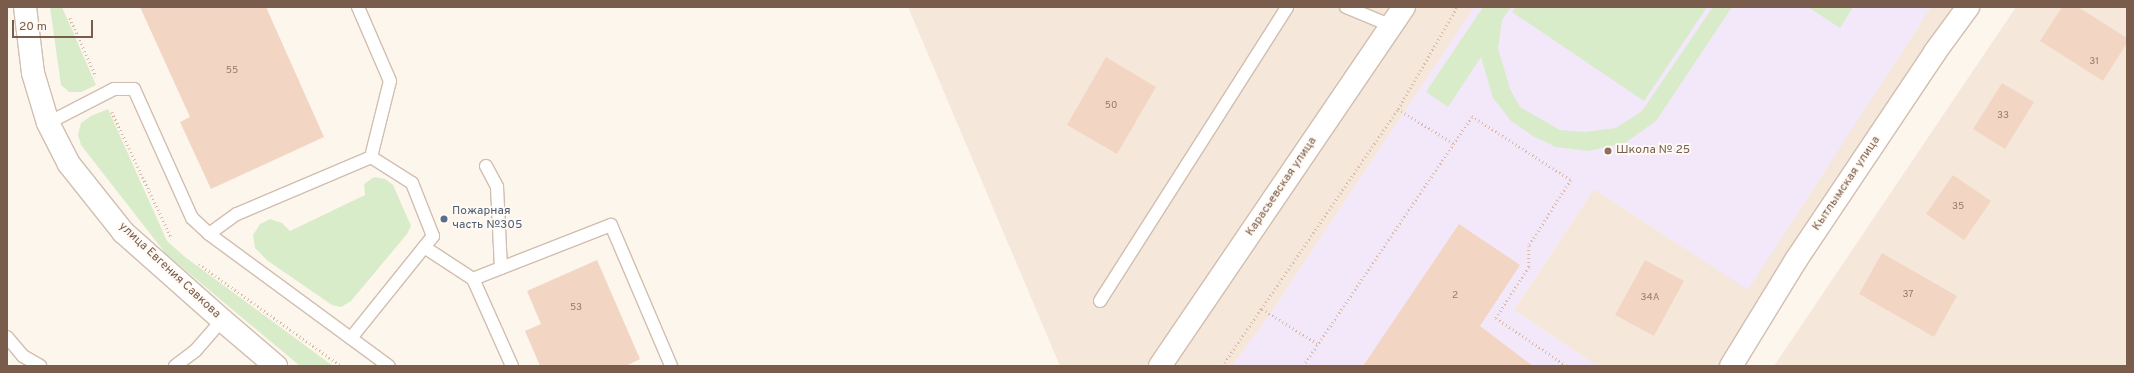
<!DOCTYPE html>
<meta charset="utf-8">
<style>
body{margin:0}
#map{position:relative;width:2134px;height:373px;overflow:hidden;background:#fdf6ec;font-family:Overpass,sans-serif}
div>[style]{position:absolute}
.residential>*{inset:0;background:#f5e8da}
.education>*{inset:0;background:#f3e8fa}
.green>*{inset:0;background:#d8ecc9}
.building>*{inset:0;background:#f3d5c3}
.path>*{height:2.5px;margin-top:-1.25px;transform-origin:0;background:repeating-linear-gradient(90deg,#d9b8a5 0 1px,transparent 0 4px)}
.roads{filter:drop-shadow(1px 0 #d1beb0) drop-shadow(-1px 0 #d1beb0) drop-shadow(0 1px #d1beb0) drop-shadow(0 -1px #d1beb0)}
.service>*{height:12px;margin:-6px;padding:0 6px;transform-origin:6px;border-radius:6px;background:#fff}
.minor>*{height:22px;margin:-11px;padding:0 11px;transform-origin:11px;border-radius:11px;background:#fff}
.secondary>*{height:22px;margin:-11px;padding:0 11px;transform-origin:11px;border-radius:11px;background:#fff}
.dots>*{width:11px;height:11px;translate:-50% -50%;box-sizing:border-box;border:2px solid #fffaf3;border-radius:50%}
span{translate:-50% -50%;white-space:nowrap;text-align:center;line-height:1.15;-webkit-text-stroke:3.5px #fffaf3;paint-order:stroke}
.number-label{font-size:10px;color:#987a6a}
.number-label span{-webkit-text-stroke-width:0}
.education-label{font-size:12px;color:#785e54}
.left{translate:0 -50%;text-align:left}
.street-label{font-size:12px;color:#7a5c4d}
.service-label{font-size:12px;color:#4e5e75}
.frame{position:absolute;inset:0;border:8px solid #7a5c4d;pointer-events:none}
.scale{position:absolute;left:12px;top:20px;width:81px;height:18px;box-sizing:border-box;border:2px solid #7a5c4d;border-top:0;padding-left:5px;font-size:12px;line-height:14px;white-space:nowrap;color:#7a5c4d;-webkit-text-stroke:3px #fffaf3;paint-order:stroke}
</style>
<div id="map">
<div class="residential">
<i style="clip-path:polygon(908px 7px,1958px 7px,1718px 366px,1060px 366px)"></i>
<i style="clip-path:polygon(2016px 7px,2127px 7px,2127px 366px,1774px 366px)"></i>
</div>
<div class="education">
<i style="clip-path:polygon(1474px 7px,1931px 7px,1748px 290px,1594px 189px,1514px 310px,1597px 366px,1232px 366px,1270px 314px)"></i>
</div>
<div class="green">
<i style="clip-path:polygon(50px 7px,62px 7px,96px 85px,81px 92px,69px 92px,61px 85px)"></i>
<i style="clip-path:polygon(1483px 7px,1511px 7px,1502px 20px,1498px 48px,1510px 89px,1520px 107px,1560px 130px,1585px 132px,1616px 128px,1642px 111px,1713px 7px,1732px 7px,1656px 121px,1625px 143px,1588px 151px,1556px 147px,1533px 136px,1511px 121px,1493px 98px,1481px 57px,1448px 107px,1426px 92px)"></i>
<i style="clip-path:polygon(1516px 7px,1707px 7px,1644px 101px,1512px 12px)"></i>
<i style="clip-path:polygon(1808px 7px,1853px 7px,1840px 28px)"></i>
<i style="clip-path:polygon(108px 109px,167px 241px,185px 257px,333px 366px,300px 366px,166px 254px,81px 145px,78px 135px,81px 123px,91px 116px)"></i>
<i style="clip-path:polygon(374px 177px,385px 179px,393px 185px,411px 226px,407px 234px,351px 301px,341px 307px,332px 305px,268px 261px,255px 248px,253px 235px,260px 224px,270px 219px,282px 223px,290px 231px,365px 195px,364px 184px)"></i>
</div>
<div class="building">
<i style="clip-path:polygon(140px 7px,266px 7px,324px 137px,211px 189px,180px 122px,190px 117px)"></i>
<i style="clip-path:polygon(2062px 7px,2078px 7px,2127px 38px,2127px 43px,2103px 81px,2040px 41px)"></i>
<i style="clip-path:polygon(1106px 57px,1156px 87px,1117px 154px,1067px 125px)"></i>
<i style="clip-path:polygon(2002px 83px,2034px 102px,2005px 149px,1973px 129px)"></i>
<i style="clip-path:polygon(1953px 175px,1991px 201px,1964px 240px,1926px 214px)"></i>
<i style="clip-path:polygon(1459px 224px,1520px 265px,1480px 326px,1533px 366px,1363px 366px)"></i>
<i style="clip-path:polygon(1882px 253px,1957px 296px,1934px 337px,1859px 294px)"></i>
<i style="clip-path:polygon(597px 260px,640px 359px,626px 366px,540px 366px,525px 331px,541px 324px,527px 291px)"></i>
<i style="clip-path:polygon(1645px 260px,1684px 281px,1654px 336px,1615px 315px)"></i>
</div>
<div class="path">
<i style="left:70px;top:18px;width:64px;rotate:65.9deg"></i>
<i style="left:1398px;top:109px;width:65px;rotate:31.7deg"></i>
<i style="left:112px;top:112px;width:140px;rotate:64.7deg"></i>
<i style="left:199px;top:264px;width:175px;rotate:35.7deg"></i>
<i style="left:1317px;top:344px;width:66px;rotate:-148deg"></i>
<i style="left:1261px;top:309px;width:242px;rotate:-55.6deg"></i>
<i style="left:1398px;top:109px;width:118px;rotate:-60deg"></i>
<i style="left:1222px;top:366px;width:69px;rotate:-55.6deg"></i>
<i style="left:1303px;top:366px;width:302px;rotate:-55.9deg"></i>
<i style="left:1472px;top:116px;width:118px;rotate:32.9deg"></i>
<i style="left:1571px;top:180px;width:78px;rotate:122.5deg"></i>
<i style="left:1529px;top:246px;width:21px;rotate:90deg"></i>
<i style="left:1529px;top:267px;width:61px;rotate:122.9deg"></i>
<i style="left:1496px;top:318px;width:86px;rotate:34.1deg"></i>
</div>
<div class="roads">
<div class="service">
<i style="left:1346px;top:7px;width:50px;rotate:22.4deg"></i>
<i style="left:48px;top:123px;width:74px;rotate:-27.3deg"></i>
<i style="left:114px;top:89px;width:20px"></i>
<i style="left:134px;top:89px;width:141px;rotate:65.8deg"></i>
<i style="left:192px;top:218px;width:23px;rotate:43deg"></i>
<i style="left:209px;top:234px;width:223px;rotate:36.3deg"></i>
<i style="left:486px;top:166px;width:24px;rotate:62deg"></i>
<i style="left:497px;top:187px;width:81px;rotate:87.2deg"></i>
<i style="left:209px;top:234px;width:34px;rotate:-36deg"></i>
<i style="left:237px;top:214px;width:146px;rotate:-23deg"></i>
<i style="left:371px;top:157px;width:78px;rotate:-76deg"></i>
<i style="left:390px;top:81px;width:81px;rotate:-113.4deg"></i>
<i style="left:424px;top:247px;width:59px;rotate:33.1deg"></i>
<i style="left:1100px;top:301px;width:348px;rotate:-57.5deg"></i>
<i style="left:7px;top:337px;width:25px;rotate:50deg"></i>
<i style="left:23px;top:356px;width:20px;rotate:30deg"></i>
<i style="left:351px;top:338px;width:131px;rotate:-51.2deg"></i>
<i style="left:433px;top:236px;width:57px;rotate:-111.6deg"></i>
<i style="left:412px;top:183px;width:49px;rotate:-147.6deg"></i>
<i style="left:175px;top:366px;width:26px;rotate:-37deg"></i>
<i style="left:196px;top:350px;width:40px;rotate:-49deg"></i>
<i style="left:512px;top:366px;width:95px;rotate:-114.1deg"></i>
<i style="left:473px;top:279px;width:148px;rotate:-21.4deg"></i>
<i style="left:611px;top:225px;width:153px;rotate:66.9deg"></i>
</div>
<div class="minor">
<i style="left:1160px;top:366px;width:434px;rotate:-55.8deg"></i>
<i style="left:1731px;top:366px;width:124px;rotate:-58.5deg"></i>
<i style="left:1796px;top:260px;width:250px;rotate:-56.2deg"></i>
<i style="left:1935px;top:52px;width:56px;rotate:-53.7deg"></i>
</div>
<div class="secondary">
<i style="left:25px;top:7px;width:66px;rotate:83.1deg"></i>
<i style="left:33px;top:73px;width:52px;rotate:73.3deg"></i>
<i style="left:48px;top:123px;width:46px;rotate:62.9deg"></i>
<i style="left:69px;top:164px;width:87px;rotate:51.5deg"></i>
<i style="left:123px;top:232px;width:132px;rotate:41.6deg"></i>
<i style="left:222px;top:320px;width:71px;rotate:40.4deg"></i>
</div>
</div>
<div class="dots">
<i style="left:1608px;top:151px;background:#8d6e63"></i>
<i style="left:444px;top:219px;background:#5c6f8a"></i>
</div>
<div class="number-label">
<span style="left:2094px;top:62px">31</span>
<span style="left:232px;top:71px">55</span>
<span style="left:1111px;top:106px">50</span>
<span style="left:2003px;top:116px">33</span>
<span style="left:1958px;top:207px">35</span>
<span style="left:1908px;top:295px">37</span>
<span style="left:1455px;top:296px">2</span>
<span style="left:1650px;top:298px">34А</span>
<span style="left:576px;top:308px">53</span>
</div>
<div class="education-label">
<span class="left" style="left:1616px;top:151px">Школа № 25</span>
</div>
<div class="street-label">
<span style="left:1847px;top:184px;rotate:-56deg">Кытлымская улица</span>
<span style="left:1282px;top:187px;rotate:-56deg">Карасьевская улица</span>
<span style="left:169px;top:271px;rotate:43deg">улица Евгения Савкова</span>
</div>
<div class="service-label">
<span class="left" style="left:452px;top:219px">Пожарная<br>часть №305</span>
</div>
<div class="frame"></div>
<div class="scale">20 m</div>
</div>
